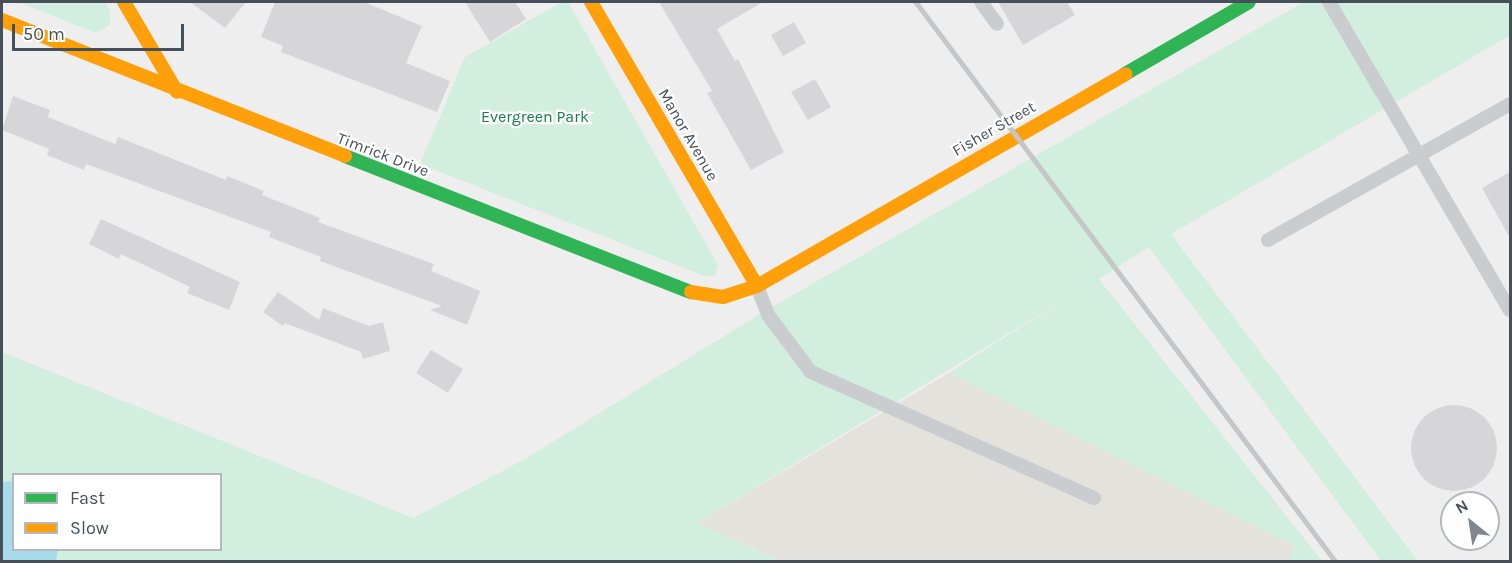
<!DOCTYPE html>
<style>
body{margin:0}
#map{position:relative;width:1512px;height:563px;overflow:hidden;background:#efeeee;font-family:Karla,sans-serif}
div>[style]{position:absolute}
.commercial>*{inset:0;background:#e4e2dc}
.green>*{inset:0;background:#d2eede}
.water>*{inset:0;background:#a7dbec}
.building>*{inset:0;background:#d6d6d8}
.round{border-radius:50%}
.lane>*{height:14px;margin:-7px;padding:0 7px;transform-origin:7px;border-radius:7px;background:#cacdcf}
.fast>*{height:14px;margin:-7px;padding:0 7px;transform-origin:7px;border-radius:7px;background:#30b455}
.slow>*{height:14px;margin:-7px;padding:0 7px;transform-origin:7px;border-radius:7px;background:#ff9f0a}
.rail>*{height:4.5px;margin:-2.25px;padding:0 2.25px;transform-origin:2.25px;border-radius:2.25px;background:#c4c6c8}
span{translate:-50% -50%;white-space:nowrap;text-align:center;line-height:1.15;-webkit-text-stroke:4.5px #fff;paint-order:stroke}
.park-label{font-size:16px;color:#177b4c}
.street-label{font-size:16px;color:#46505a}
.frame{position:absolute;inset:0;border:3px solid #46505a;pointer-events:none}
.legend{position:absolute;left:12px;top:473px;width:210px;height:78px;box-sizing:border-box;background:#fff;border:2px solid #b5b9bd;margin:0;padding:8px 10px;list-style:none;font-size:18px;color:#46505a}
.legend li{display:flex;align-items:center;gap:12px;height:30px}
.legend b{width:30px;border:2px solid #b5b9bd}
.north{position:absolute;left:1440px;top:491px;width:60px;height:60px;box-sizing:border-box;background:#fff;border:2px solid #b5b9bd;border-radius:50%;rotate:330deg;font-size:16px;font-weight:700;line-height:24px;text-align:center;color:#46505a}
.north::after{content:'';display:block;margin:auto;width:21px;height:27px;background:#81878e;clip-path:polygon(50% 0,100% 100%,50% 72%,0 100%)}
.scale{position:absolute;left:12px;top:24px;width:172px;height:27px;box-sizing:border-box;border:3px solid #46505a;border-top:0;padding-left:8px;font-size:18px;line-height:21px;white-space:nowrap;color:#46505a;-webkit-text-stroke:4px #fff;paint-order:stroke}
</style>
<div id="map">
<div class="commercial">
<i style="clip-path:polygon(949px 373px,1295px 546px,1288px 562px,783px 562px,697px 523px)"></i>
</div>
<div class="green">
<i style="clip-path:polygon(18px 2px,105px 2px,110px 10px,110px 25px,96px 33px)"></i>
<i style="clip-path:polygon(562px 2px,568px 2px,718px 265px,715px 275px,707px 277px,420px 164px,465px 57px)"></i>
<i style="clip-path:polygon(evenodd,1304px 2px,1510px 2px,1510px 35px,1171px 234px,1418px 561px,1381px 561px,1149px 247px,1099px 279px,1322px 561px,1288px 561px,1295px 546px,949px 373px,1060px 302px,697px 523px,783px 562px,2px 561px,2px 352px,413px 518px,525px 459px,765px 311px,1304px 2px,14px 474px,220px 474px,220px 550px,14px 550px,14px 474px)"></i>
</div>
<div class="water">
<i style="clip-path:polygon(13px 481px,14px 550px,58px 550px,56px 561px,2px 561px,2px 482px)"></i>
</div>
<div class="building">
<i style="clip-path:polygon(190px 2px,246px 2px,225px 28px)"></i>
<i style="clip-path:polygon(275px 2px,364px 2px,422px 26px,406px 63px,450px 81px,437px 112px,281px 52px,283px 46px,261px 37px)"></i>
<i style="clip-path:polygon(465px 2px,515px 2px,526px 19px,490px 42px)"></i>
<i style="clip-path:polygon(659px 2px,763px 2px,717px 29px,735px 61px,738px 59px,784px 152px,751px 170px,707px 93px,712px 91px)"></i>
<i style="clip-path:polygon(998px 2px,1067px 2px,1075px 15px,1023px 45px)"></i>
<i style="clip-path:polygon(794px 22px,806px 43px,783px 56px,771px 35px)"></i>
<i style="clip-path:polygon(815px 79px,831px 107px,808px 120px,791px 92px)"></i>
<i style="clip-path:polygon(13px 96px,50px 110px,48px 117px,115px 144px,118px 137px,226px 180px,227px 176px,264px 191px,262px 195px,320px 218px,318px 222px,434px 264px,431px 271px,480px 291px,467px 325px,430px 310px,442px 306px,320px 261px,321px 257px,269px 237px,271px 232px,86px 164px,84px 170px,47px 155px,49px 149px,2px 130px)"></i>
<i style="clip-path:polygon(1510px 172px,1510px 238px,1482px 188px)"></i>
<i style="clip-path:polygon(101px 219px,240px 282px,229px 310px,187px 293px,190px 287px,121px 254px,119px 259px,89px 244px)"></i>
<i style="clip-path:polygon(278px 292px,319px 320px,323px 308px,369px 326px,383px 322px,390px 351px,363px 359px,361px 352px,285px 323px,283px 326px,263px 312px)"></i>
<i style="clip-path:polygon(431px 350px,463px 369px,448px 393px,416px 373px)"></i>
<i class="round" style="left:1411px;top:405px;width:86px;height:86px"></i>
</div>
<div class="lane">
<i style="left:981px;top:2px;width:27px;rotate:54deg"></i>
<i style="left:1329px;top:2px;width:357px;rotate:59.6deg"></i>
<i style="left:1268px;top:240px;width:278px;rotate:-29.3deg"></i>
<i style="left:757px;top:286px;width:31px;rotate:69deg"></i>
<i style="left:768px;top:315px;width:71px;rotate:53deg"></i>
<i style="left:811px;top:372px;width:310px;rotate:24deg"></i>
</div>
<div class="fast">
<i style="left:1125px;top:74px;width:143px;rotate:-30.1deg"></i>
<i style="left:345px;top:156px;width:372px;rotate:21.5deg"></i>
</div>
<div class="slow">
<i style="left:124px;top:2px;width:104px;rotate:59.5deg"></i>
<i style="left:591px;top:2px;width:329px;rotate:59.7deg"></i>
<i style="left:2px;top:20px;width:369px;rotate:21.6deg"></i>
<i style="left:691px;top:292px;width:32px;rotate:9deg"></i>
<i style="left:723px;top:297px;width:36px;rotate:-18deg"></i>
<i style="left:757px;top:286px;width:425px;rotate:-29.9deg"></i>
</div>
<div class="rail">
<i style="left:916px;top:2px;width:700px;rotate:53.13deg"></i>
</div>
<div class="park-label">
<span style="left:535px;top:117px">Evergreen Park</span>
</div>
<div class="street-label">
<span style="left:994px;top:129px;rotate:-30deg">Fisher Street</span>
<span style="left:688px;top:135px;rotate:60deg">Manor Avenue</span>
<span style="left:383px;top:155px;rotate:21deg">Timrick Drive</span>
</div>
<div class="frame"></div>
<ul class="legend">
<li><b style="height:8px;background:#30b455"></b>Fast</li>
<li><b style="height:8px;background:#ff9f0a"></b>Slow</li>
</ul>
<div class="north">N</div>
<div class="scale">50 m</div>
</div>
